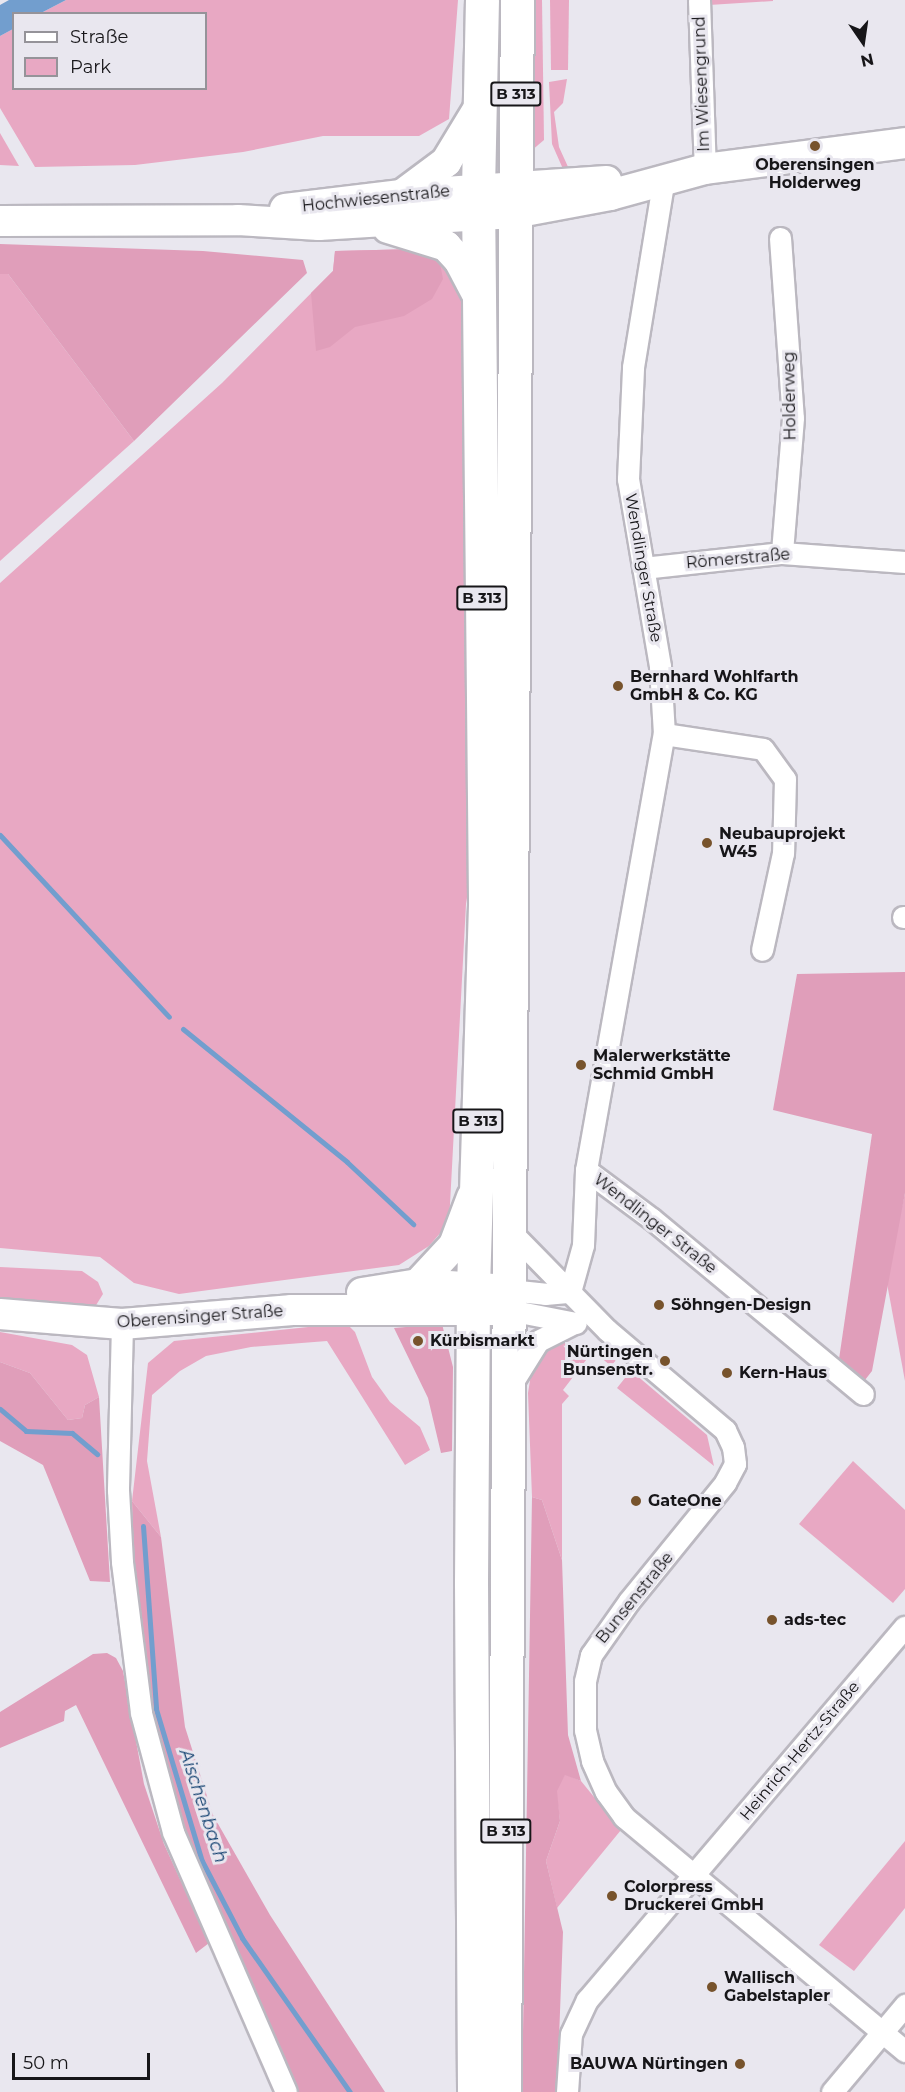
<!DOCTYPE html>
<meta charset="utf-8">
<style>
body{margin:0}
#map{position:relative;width:905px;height:2092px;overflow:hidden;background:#e9e7ef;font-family:Montserrat,sans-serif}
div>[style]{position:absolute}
.green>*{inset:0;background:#e8a8c3}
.forest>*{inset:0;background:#e09eba}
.water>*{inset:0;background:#729ece}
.stream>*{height:5px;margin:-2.5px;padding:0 2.5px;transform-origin:2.5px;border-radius:2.5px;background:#729ece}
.roads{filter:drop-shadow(2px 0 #bbb8c0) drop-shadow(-2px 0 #bbb8c0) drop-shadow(0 2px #bbb8c0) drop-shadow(0 -2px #bbb8c0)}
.street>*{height:21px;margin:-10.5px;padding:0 10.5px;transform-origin:10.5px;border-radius:10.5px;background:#fff}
.secondary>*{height:30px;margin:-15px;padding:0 15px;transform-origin:15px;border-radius:15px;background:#fff}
.primary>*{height:33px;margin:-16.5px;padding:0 16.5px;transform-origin:16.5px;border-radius:16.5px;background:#fff}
.highway>*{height:33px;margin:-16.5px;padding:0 16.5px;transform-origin:16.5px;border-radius:16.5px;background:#fff}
.dots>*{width:16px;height:16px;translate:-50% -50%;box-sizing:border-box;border:3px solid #e9e7ef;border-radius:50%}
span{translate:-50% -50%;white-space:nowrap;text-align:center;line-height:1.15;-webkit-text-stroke:6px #e9e7ef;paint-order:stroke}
.shield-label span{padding:2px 4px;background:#e9e7ef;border:2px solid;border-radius:4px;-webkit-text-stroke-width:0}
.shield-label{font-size:15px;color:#171619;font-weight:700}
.street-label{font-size:16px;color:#171619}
.poi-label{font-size:16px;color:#171619;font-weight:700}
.left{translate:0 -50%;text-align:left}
.right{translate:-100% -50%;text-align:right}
.water-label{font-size:18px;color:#144271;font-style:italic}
.legend{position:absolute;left:12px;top:12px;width:195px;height:78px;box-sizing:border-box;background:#e9e7ef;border:2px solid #959399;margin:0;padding:8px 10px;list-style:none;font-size:18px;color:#171619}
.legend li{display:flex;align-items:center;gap:12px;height:30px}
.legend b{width:30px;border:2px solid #959399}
.north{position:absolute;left:833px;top:12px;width:60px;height:60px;-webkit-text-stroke:4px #e9e7ef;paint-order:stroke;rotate:167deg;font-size:16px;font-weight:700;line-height:24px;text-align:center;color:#171619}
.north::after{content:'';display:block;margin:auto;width:21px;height:27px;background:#171619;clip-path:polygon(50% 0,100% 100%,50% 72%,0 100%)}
.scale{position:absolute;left:12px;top:2053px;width:138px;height:27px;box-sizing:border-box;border:3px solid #171619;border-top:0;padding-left:8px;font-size:18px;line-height:21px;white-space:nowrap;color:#171619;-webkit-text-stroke:4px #e9e7ef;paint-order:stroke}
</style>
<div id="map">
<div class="green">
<i style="clip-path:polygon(66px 0,458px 0,449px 119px,419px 136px,323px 136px,243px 152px,135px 165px,35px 167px,0 108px,0 36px,13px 29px,14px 88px,206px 88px,206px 14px,41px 13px)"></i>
<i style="clip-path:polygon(526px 0,542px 0,544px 140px,531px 151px)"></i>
<i style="clip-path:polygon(550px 0,569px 0,568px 70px,551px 70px)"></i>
<i style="clip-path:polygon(709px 0,773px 0,773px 1px,709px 5px)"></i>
<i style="clip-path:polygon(567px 79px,563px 103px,554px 112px,559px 147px,569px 169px,563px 169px,552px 144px,549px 82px)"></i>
<i style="clip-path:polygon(0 133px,19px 166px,0 165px)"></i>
<i style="clip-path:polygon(416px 249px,451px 263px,465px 293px,476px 842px,466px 904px,449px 1223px,429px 1246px,399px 1265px,179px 1294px,134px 1283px,100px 1257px,0 1248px,0 583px,222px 383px,333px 271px,335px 251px)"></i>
<i style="clip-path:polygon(0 274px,8px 274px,134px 441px,0 561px)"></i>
<i style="clip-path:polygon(905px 1193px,905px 1381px,886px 1278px)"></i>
<i style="clip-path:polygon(0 1267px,82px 1271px,98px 1282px,103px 1294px,93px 1310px,0 1300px)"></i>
<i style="clip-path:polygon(346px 1323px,355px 1332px,372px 1377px,390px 1402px,420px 1427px,430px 1450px,405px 1465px,327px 1341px,251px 1347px,206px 1356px,180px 1371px,152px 1395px,147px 1461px,161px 1537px,132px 1501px,148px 1363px,174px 1341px)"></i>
<i style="clip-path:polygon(0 1332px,72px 1345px,87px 1355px,99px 1397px,85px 1405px,82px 1418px,68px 1420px,30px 1373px,0 1362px)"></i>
<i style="clip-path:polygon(557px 1339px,596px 1348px,617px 1359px,611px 1366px,593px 1351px,563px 1390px,569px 1396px,562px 1404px,562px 1560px,542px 1500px,532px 1497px,528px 1393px,533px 1362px,542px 1348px)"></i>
<i style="clip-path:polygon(622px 1363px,707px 1435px,714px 1466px,617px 1388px,625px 1378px,617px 1370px)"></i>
<i style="clip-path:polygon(853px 1461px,905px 1510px,905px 1589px,893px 1603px,799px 1524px)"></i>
<i style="clip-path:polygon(565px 1774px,581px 1781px,621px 1830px,557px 1908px,546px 1861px,560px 1821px,556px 1791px)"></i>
<i style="clip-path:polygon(905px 1841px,905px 1908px,854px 1971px,819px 1945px)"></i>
</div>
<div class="forest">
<i style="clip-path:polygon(0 244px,203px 251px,303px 260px,307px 273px,134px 441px,8px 274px,0 274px)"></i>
<i style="clip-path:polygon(416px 249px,439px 258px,443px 279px,432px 299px,404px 316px,355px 327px,330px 347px,316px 351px,311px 293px,333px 271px,335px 251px)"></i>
<i style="clip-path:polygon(905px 972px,905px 1193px,872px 1371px,861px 1385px,838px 1366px,872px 1134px,773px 1110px,797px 974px)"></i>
<i style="clip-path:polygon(442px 1324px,453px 1367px,452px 1451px,441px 1453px,428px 1398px,394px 1328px)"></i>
<i style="clip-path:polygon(0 1362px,30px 1373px,68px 1420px,82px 1418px,85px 1405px,99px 1397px,110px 1582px,90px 1581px,43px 1465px,0 1441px)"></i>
<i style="clip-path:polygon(532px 1497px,542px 1500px,562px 1560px,568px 1735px,581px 1781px,565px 1775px,557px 1791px,560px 1821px,546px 1861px,563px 1932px,557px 2092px,522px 2092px)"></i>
<i style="clip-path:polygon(132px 1501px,161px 1537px,185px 1727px,213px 1815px,270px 1915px,385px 2092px,294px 2092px,233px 1951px,179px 1818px,158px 1738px,134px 1583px)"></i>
<i style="clip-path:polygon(107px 1653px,116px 1658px,123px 1671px,144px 1784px,164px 1844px,209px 1943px,196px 1953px,76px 1705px,65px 1711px,64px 1721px,0 1748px,0 1712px,93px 1654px)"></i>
</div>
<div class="water">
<i style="clip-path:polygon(9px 0,66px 0,41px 13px,14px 14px,13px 29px,0 36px,0 5px)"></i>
</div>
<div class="stream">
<i style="left:0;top:835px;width:248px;rotate:47.1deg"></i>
<i style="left:183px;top:1029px;width:211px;rotate:39deg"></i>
<i style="left:347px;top:1162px;width:91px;rotate:43.2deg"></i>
<i style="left:0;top:1409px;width:34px;rotate:40deg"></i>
<i style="left:26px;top:1431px;width:46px;rotate:2.5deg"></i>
<i style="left:72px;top:1433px;width:33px;rotate:40deg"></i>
<i style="left:143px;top:1526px;width:183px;rotate:85.9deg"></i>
<i style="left:156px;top:1709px;width:159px;rotate:73.2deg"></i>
<i style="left:202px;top:1861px;width:87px;rotate:62.5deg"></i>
<i style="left:242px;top:1938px;width:188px;rotate:55deg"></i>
</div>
<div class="roads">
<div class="street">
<i style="left:699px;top:0;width:169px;rotate:88deg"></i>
<i style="left:780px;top:238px;width:180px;rotate:85.9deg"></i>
<i style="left:793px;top:418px;width:135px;rotate:94.7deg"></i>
<i style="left:643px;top:568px;width:140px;rotate:-6.2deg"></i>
<i style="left:782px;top:553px;width:123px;rotate:4.2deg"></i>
<i style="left:664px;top:734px;width:100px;rotate:8.6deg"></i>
<i style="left:763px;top:749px;width:37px;rotate:54deg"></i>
<i style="left:785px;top:779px;width:74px;rotate:91.5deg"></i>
<i style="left:783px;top:853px;width:99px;rotate:102.2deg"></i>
<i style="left:903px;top:917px;width:2px"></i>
<i style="left:586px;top:1170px;width:82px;rotate:36.6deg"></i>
<i style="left:652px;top:1219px;width:274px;rotate:39.7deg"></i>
<i style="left:509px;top:1230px;width:140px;rotate:45.6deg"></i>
<i style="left:607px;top:1330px;width:155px;rotate:40.3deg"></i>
<i style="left:725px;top:1430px;width:19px;rotate:65deg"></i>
<i style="left:733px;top:1447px;width:17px;rotate:83deg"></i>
<i style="left:735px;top:1464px;width:21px;rotate:118deg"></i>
<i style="left:725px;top:1483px;width:152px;rotate:129.1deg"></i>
<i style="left:629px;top:1601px;width:66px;rotate:125.1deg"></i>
<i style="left:591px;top:1655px;width:27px;rotate:103deg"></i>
<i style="left:585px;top:1681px;width:49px;rotate:90deg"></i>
<i style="left:585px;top:1730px;width:32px;rotate:77deg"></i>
<i style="left:592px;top:1761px;width:34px;rotate:66deg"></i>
<i style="left:606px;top:1792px;width:31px;rotate:54deg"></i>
<i style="left:624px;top:1817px;width:366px;rotate:39.8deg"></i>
<i style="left:509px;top:1290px;width:36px;rotate:6deg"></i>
<i style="left:545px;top:1294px;width:25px;rotate:-5deg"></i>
<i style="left:570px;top:1292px;width:49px;rotate:-74.5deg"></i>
<i style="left:583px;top:1245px;width:75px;rotate:-87.7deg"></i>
<i style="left:586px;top:1170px;width:443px;rotate:-79.9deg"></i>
<i style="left:664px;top:734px;width:68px;rotate:-93.4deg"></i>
<i style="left:660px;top:666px;width:190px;rotate:-99.7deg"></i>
<i style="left:628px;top:479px;width:112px;rotate:-87.4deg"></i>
<i style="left:633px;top:367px;width:192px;rotate:-80.7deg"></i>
<i style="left:509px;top:1310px;width:68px;rotate:11deg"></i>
<i style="left:122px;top:1324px;width:166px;rotate:91.4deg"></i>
<i style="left:118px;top:1490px;width:72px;rotate:86.8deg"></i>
<i style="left:122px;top:1562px;width:152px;rotate:82.8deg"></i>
<i style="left:141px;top:1713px;width:123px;rotate:74.9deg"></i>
<i style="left:173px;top:1832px;width:283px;rotate:66.5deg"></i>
<i style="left:512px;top:1383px;width:49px;rotate:-58.2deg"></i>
<i style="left:538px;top:1341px;width:40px;rotate:-26.6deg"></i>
<i style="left:567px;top:2092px;width:58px;rotate:-86.1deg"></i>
<i style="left:571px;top:2034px;width:38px;rotate:-65deg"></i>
<i style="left:587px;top:2000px;width:490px;rotate:-49.6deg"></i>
<i style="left:832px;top:2092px;width:114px;rotate:-50deg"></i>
</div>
<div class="secondary">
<i style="left:403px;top:194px;width:54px;rotate:-36.7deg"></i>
<i style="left:446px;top:162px;width:66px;rotate:-58.7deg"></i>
<i style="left:285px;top:209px;width:117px;rotate:-6.9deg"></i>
<i style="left:401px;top:195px;width:206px;rotate:-3.9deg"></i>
<i style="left:0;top:221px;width:238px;rotate:-0.2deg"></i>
<i style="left:238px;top:220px;width:81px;rotate:3.5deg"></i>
<i style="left:319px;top:225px;width:195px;rotate:-3.5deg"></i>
<i style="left:514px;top:213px;width:98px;rotate:-10.6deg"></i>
<i style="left:610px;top:195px;width:98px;rotate:-15.3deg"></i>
<i style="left:705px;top:169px;width:202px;rotate:-7.4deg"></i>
<i style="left:388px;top:228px;width:61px;rotate:17.2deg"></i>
<i style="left:446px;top:246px;width:19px;rotate:47deg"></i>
<i style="left:459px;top:260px;width:43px;rotate:62.2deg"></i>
<i style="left:418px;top:1284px;width:53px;rotate:-47.3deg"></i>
<i style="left:454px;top:1245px;width:51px;rotate:-69.4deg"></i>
<i style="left:362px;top:1293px;width:57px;rotate:-9.1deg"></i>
<i style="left:418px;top:1284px;width:91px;rotate:3.8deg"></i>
<i style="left:0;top:1314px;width:122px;rotate:4.7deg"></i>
<i style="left:122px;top:1324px;width:171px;rotate:-4.7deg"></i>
<i style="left:292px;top:1310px;width:217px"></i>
</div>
<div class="primary">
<i style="left:507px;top:1570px;width:1570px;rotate:-89.64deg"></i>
<i style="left:471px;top:1582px;width:295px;rotate:-89.6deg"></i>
<i style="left:473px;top:1287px;width:388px;rotate:-88.2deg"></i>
<i style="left:485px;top:899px;width:709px;rotate:-90.57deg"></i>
<i style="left:478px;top:190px;width:190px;rotate:-88.8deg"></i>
</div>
<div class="highway">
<i style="left:471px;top:1582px;width:510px;rotate:89.66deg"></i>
<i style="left:504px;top:2092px;width:522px;rotate:-89.67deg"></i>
</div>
</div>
<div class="dots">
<i style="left:815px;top:146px;background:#77532c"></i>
<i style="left:618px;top:686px;background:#77532c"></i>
<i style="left:707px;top:843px;background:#77532c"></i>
<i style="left:581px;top:1065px;background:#77532c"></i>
<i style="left:659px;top:1305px;background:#77532c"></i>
<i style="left:418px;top:1341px;background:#77532c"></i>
<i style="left:665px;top:1361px;background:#77532c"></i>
<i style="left:727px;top:1373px;background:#77532c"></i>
<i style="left:636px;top:1501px;background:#77532c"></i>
<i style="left:772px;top:1620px;background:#77532c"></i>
<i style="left:612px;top:1896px;background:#77532c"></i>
<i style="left:712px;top:1987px;background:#77532c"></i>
<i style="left:740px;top:2064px;background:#77532c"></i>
</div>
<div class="shield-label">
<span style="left:516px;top:94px">B 313</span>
<span style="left:482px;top:598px">B 313</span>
<span style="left:478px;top:1121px">B 313</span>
<span style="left:506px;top:1831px">B 313</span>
</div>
<div class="street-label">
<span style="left:702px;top:84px;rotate:-92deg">Im Wiesengrund</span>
<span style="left:376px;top:199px;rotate:-6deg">Hochwiesenstraße</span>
<span style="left:790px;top:396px;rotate:-91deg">Holderweg</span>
<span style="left:738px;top:559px;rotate:-5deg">Römerstraße</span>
<span style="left:643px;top:568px;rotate:80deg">Wendlinger Straße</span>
<span style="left:655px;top:1224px;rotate:38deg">Wendlinger Straße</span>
<span style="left:200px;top:1317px;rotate:-4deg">Oberensinger Straße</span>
<span style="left:635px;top:1598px;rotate:-51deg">Bunsenstraße</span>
<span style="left:800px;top:1751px;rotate:-50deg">Heinrich-Hertz-Straße</span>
</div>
<div class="poi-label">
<span style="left:815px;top:174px">Oberensingen<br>Holderweg</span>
<span class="left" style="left:630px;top:686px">Bernhard Wohlfarth<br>GmbH &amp; Co. KG</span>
<span class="left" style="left:719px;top:843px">Neubauprojekt<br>W45</span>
<span class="left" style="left:593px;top:1065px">Malerwerkstätte<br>Schmid GmbH</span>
<span class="left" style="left:671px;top:1305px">Söhngen-Design</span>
<span class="left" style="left:430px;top:1341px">Kürbismarkt</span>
<span class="right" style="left:653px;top:1361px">Nürtingen<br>Bunsenstr.</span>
<span class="left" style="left:739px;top:1373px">Kern-Haus</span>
<span class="left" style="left:648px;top:1501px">GateOne</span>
<span class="left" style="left:784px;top:1620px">ads-tec</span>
<span class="left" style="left:624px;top:1896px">Colorpress<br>Druckerei GmbH</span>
<span class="left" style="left:724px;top:1987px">Wallisch<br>Gabelstapler</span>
<span class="right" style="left:728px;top:2064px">BAUWA Nürtingen</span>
</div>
<div class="water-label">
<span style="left:203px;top:1806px;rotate:72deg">Aischenbach</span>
</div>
<ul class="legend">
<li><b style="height:8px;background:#fff"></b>Straße</li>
<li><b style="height:16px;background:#e8a8c3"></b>Park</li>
</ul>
<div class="north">N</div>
<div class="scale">50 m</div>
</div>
